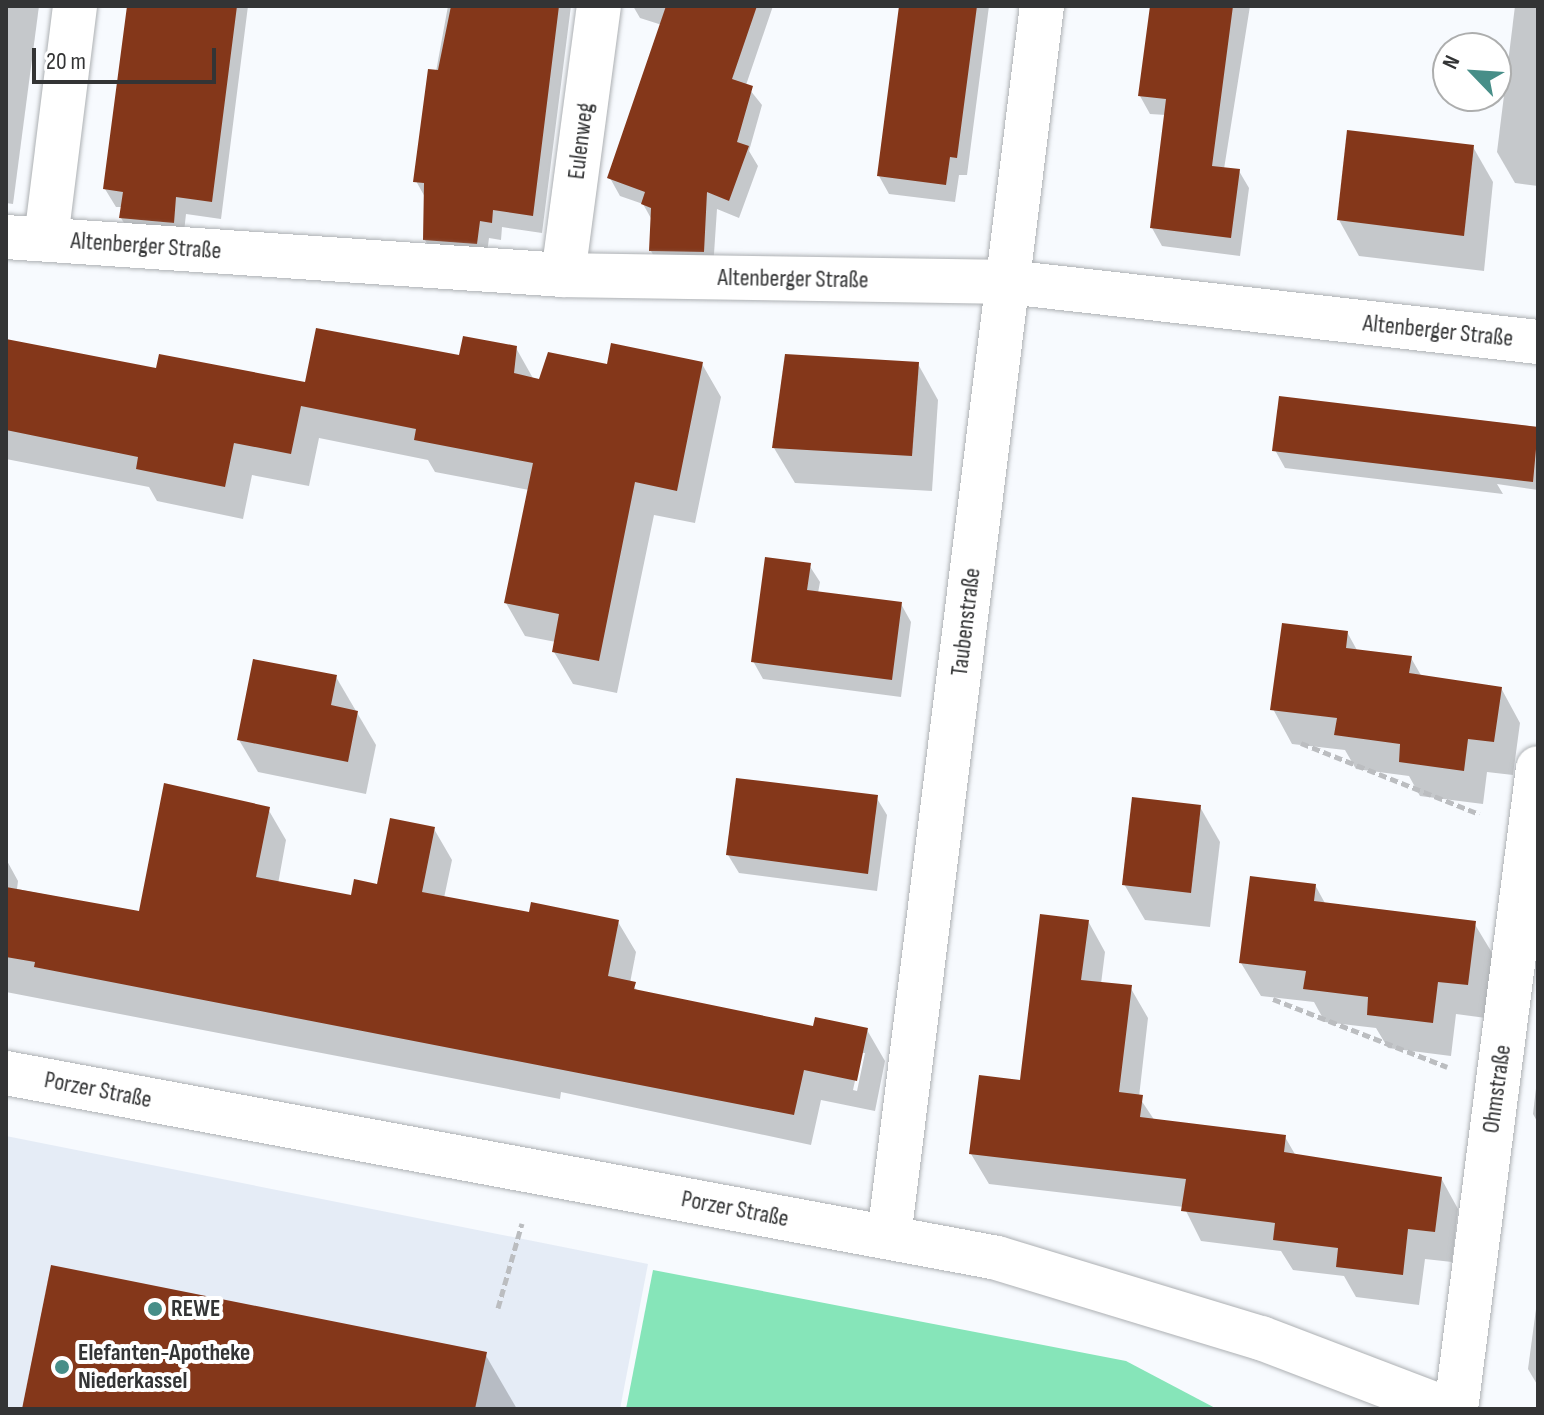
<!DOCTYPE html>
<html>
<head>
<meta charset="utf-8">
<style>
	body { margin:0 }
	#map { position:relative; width:1544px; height:1415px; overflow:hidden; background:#f7fafe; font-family:"Sofia Sans Condensed",sans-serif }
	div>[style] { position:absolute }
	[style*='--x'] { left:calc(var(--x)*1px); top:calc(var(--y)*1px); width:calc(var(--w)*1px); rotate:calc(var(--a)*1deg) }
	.built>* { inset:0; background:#e5ecf6 }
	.green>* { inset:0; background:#86e5b9 }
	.shadow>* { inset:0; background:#0003 }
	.building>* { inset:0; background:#84371a }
	.path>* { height:5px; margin-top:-2.5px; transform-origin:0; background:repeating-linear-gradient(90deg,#bbbdc0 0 8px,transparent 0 12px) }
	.roads { filter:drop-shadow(0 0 2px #adb0b3) drop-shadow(0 0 2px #adb0b3) }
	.minor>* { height:44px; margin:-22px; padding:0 22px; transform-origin:22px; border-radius:22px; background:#fff }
	.secondary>* { height:44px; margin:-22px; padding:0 22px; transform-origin:22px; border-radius:22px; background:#fff }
	.dots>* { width:22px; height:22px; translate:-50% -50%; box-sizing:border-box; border:4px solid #fff; border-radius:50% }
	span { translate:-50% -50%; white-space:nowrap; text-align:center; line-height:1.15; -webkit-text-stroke:8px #fff; paint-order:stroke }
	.street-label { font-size:24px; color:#333435 }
	.poi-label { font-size:24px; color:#333435; font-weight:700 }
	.left { translate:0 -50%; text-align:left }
	.frame { position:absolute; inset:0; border:8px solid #333435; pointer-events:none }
	.north { position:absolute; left:1432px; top:32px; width:80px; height:80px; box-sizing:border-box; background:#fff; border:2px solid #adaeae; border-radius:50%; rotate:295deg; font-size:22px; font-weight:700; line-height:32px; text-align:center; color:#333435 }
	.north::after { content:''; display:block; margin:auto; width:28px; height:36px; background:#478e88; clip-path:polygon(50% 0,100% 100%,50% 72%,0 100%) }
	.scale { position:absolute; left:32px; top:48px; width:184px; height:36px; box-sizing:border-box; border:4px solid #333435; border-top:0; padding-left:10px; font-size:24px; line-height:28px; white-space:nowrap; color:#333435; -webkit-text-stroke:6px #fff; paint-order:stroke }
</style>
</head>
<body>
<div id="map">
	<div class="built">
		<i style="clip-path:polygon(6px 1136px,648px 1264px,620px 1409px,6px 1409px)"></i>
	</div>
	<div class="green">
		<i style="clip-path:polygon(653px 1270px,1126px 1361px,1217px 1409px,626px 1409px)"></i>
	</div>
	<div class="shadow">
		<i style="clip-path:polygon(6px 6px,39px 6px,13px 204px,6px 203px)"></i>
		<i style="clip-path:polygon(129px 6px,248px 6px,221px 219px,186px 214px,183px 241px,132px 236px,121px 218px,123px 207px,116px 207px,105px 189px)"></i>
		<i style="clip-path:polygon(448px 6px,571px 6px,542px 233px,502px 227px,501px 240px,489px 238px,486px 261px,435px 258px,425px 240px,426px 199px,416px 181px)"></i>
		<i style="clip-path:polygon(633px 6px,773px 6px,746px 85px,762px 105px,749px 151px,758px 166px,739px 218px,717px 209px,713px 269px,661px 269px,651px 251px,652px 220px,643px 204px,620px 196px,610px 178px,662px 25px,640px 18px)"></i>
		<i style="clip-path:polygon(927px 6px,989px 6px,967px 175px,959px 175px,955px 202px,889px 194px,879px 176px)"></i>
		<i style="clip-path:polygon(1151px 6px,1250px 6px,1224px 169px,1239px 171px,1249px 188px,1240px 256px,1162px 246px,1152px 228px,1166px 115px,1150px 114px,1140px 96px)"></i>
		<i style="clip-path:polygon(1515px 6px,1538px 6px,1538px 186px,1515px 183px,1497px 152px)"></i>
		<i style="clip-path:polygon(1473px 147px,1493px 182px,1484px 271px,1359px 256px,1339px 220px)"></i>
		<i style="clip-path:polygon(6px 341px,158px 370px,307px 385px,516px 348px,534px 380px,540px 381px,608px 366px,702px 364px,721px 397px,695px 523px,654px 515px,617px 693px,573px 684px,554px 652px,556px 642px,525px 636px,506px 603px,529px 490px,435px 472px,428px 460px,319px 438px,309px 486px,252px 475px,243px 519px,157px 501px,149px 487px,6px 459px)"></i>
		<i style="clip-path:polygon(918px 364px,938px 400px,932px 491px,795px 483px,774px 448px)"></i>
		<i style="clip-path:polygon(1280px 398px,1538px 427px,1538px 490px,1497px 484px,1503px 494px,1285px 468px,1275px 450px)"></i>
		<i style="clip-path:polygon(809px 565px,820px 582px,818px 593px,901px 604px,911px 622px,901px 697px,763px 679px,753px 661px)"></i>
		<i style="clip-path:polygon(1347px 632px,1358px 652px,1411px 658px,1422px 677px,1501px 688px,1520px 723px,1513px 775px,1487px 772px,1483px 804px,1420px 796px,1409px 776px,1356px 769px,1345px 750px,1292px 744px,1273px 709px)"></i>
		<i style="clip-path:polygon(336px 677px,376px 745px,366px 794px,258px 772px,239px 740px)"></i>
		<i style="clip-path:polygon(876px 797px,887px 815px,877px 891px,739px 873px,728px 855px)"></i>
		<i style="clip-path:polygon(1200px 807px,1220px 842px,1210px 927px,1145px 920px,1124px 884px)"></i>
		<i style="clip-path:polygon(evenodd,268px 809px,286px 840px,278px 884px,353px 898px,379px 886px,434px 829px,452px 860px,444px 898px,531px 914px,618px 922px,636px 952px,630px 983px,639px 992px,815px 1028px,867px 1030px,885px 1061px,875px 1111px,821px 1100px,811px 1145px,561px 1092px,560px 1099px,6px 992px,6px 859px,18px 881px,17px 889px,140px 913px,268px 809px,861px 1053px,865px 1053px,857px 1091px,853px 1090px,861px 1053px)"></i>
		<i style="clip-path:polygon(1315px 885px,1326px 905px,1474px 923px,1494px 956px,1486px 1018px,1456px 1014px,1451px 1056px,1388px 1048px,1376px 1028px,1325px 1022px,1314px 1002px,1261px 996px,1241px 963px)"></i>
		<i style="clip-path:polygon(1088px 921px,1105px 952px,1101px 984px,1130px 987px,1148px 1018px,1139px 1097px,1155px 1121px,1285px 1137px,1296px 1156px,1441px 1178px,1458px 1209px,1452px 1262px,1425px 1259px,1419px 1305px,1356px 1297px,1344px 1276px,1293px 1270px,1281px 1251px,1201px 1241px,1184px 1207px,989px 1184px,971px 1154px,1022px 1083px)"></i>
		<i style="clip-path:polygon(1538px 1071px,1538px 1123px,1533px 1114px)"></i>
		<i style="clip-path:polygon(1538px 1294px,1538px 1386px,1528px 1369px)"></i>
		<i style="clip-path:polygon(485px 1354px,517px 1409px,24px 1409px)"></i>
	</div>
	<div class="building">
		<i style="clip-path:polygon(127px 6px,237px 6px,212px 202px,176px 197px,174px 223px,119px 218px,123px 192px,103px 189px)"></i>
		<i style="clip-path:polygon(451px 6px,559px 6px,533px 216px,493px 210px,492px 223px,480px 221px,477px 244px,423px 240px,424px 183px,413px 182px,428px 69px,438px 70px)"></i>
		<i style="clip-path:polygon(666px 6px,757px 6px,732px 79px,753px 86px,737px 142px,749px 146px,729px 201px,707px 192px,704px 252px,649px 251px,651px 208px,641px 204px,645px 192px,607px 178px)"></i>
		<i style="clip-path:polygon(899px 6px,977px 6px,957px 158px,950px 157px,946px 185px,877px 176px)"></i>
		<i style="clip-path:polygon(1150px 6px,1233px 6px,1212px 166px,1240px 169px,1231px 238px,1150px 228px,1166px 99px,1138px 96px)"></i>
		<i style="clip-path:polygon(1347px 130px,1474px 145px,1464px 236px,1337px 220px)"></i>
		<i style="clip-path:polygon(316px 328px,459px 355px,463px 336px,517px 346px,514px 373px,539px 379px,548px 352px,607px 364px,611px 343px,703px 362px,677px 491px,635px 482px,599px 661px,552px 652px,559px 614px,504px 603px,533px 463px,414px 440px,416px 429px,301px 406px,291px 454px,234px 443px,225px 487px,136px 469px,138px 457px,6px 430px,6px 339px,156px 368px,159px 354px,305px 382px)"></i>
		<i style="clip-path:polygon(785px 354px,919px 362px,912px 456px,772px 448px)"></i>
		<i style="clip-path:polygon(1279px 396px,1538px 427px,1533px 482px,1272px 451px)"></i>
		<i style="clip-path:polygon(765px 557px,811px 563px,807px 590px,902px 602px,892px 680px,751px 662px)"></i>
		<i style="clip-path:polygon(1282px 623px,1348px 631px,1346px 648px,1412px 656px,1409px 673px,1502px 687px,1494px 742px,1468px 739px,1464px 771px,1399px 762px,1400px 744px,1334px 735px,1337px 718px,1270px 710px)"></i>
		<i style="clip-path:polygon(253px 659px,337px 675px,331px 705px,358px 711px,348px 762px,237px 740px)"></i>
		<i style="clip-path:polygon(736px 778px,878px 795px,868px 874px,726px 855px)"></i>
		<i style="clip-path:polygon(164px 783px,270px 807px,256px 877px,351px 895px,354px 879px,377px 884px,390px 818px,435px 827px,422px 892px,529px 912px,531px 902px,619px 920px,608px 976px,636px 982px,634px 989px,813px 1026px,815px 1017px,868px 1028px,857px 1081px,804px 1070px,794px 1115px,34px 967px,35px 962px,6px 957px,6px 887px,139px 911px)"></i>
		<i style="clip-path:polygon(1132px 797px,1201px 805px,1191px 893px,1122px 885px)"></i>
		<i style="clip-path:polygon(1250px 876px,1316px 884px,1314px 901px,1476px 921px,1468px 985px,1438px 982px,1433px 1023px,1367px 1015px,1368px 997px,1303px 989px,1306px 971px,1239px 963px)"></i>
		<i style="clip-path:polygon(1040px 914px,1089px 920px,1081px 980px,1132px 985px,1119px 1092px,1143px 1095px,1140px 1117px,1286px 1135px,1284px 1152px,1442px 1177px,1435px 1232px,1408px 1229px,1403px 1275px,1336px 1267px,1338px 1248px,1273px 1240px,1275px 1223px,1181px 1211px,1186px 1179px,969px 1154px,979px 1075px,1020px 1080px)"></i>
		<i style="clip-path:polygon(51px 1265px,487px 1352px,475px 1409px,22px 1409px)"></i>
	</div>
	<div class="path">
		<i style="--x:1301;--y:743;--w:192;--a:21.7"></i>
		<i style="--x:1273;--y:999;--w:187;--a:21.3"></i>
		<i style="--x:498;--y:1308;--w:88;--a:-74.2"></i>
	</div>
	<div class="roads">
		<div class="minor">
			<i style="--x:6;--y:237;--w:558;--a:3.9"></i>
			<i style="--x:563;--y:275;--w:445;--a:0.9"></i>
			<i style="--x:1008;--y:282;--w:533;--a:6.46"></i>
			<i style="--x:46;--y:239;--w:235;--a:-82.9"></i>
			<i style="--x:563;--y:275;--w:271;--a:-82.4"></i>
			<i style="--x:889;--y:1237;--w:1240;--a:-82.92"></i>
			<i style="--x:1456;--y:1409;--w:646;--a:-82.71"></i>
		</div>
		<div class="secondary">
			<i style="--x:6;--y:1073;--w:1008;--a:10.57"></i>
			<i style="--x:997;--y:1258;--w:276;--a:16.9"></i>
			<i style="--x:1261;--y:1338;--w:199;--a:20.9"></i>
		</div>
	</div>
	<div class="dots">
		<i style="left:155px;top:1309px;background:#478e88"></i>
		<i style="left:62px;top:1367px;background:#478e88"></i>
	</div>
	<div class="street-label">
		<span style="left:581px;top:141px;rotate:-83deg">Eulenweg</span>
		<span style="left:146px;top:246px;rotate:4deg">Altenberger Straße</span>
		<span style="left:793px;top:279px;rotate:1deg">Altenberger Straße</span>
		<span style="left:1438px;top:331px;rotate:6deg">Altenberger Straße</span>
		<span style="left:966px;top:622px;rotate:-83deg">Taubenstraße</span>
		<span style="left:1497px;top:1089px;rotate:-82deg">Ohmstraße</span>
		<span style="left:98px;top:1090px;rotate:11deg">Porzer Straße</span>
		<span style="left:735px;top:1209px;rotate:11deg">Porzer Straße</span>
	</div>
	<div class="poi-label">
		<span class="left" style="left:171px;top:1309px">REWE</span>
		<span class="left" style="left:78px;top:1367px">Elefanten-Apotheke<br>Niederkassel</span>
	</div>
	<div class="frame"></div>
	<div class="north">N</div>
	<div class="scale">20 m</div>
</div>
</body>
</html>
